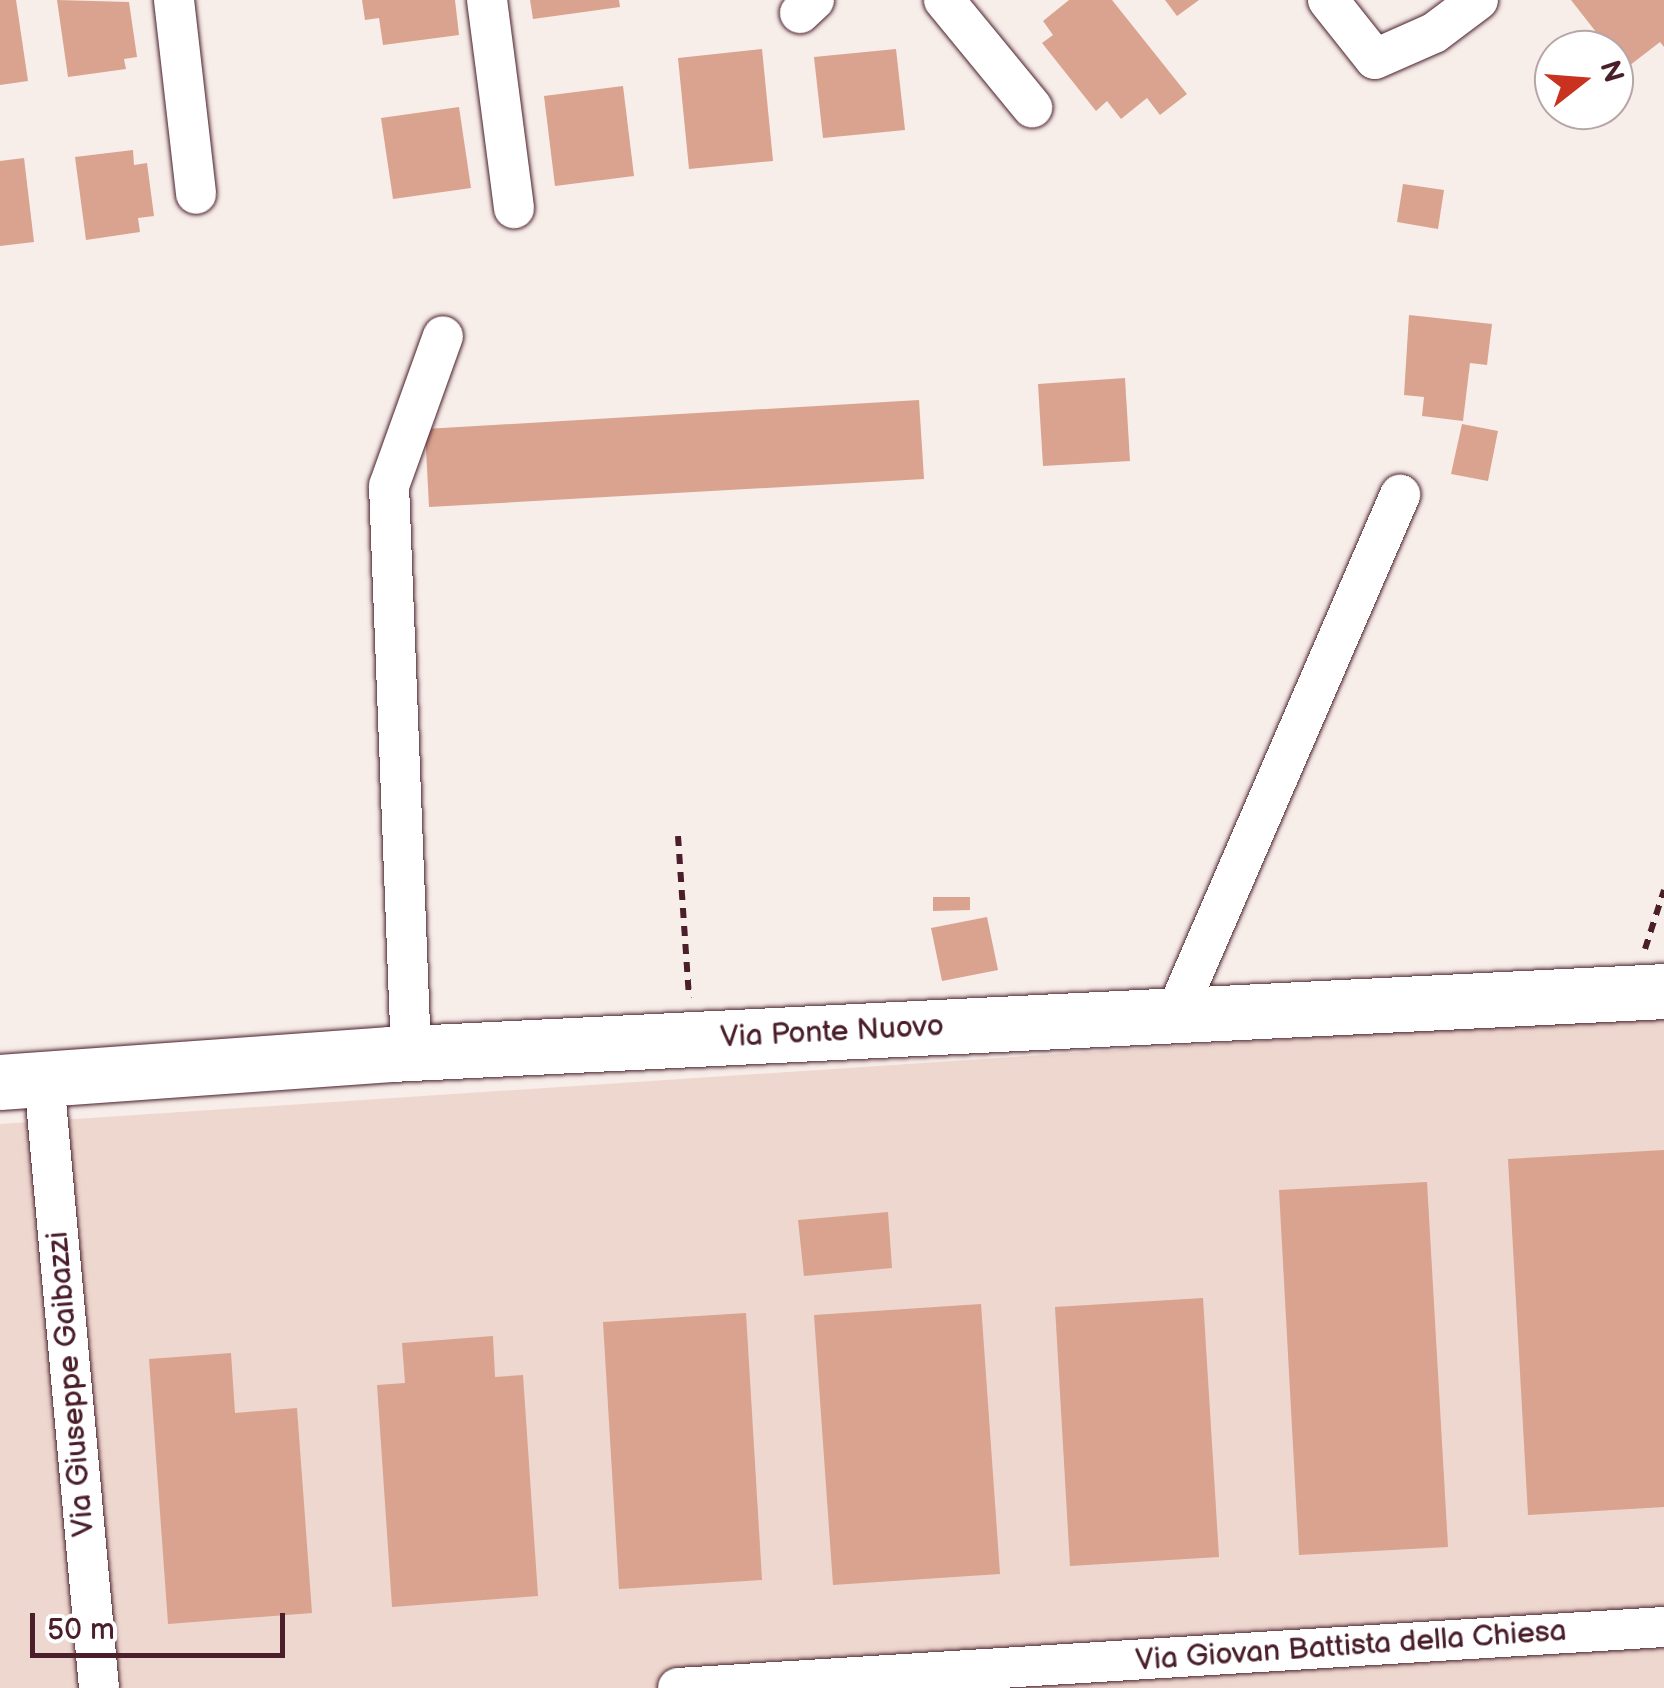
<!DOCTYPE html>
<html>
<head>
<meta charset="utf-8">
<style>
	body { margin:0 }
	#map { position:relative; width:1664px; height:1688px; overflow:hidden; background:#f7ede9; font-family:"Balsamiq Sans",sans-serif }
	div>[style] { position:absolute }
	[style*='--x'] { left:calc(var(--x)*1px); top:calc(var(--y)*1px); width:calc(var(--w)*1px); rotate:calc(var(--a)*1deg) }
	.built>* { inset:0; background:#eed7ce }
	.building>* { inset:0; background:#d9a38f }
	.path>* { height:6px; margin-top:-3px; transform-origin:0; background:repeating-linear-gradient(90deg,#4a1f2b 0 10px,transparent 0 18px) }
	.roads { filter:drop-shadow(0 0 2px #4a1f2b) drop-shadow(0 0 2px #4a1f2b) }
	.street>* { height:40px; margin:-20px; padding:0 20px; transform-origin:20px; border-radius:20px; background:#fff }
	.secondary>* { height:55px; margin:-27.5px; padding:0 27.5px; transform-origin:27.5px; border-radius:27.5px; background:#fff }
	span { translate:-50% -50%; white-space:nowrap; text-align:center; line-height:1.15; -webkit-text-stroke:8px #fff; paint-order:stroke }
	.street-label { font-size:30px; color:#4a1f2b }
	.north { position:absolute; left:1534px; top:30px; width:100px; height:100px; box-sizing:border-box; background:#fff; border:2px solid #b7a5aa; border-radius:50%; rotate:73deg; font-size:28px; font-weight:700; line-height:40px; text-align:center; color:#4a1f2b }
	.north::after { content:''; display:block; margin:auto; width:35px; height:45px; background:#c8321e; clip-path:polygon(50% 0,100% 100%,50% 72%,0 100%) }
	.scale { position:absolute; left:30px; top:1613px; width:255px; height:45px; box-sizing:border-box; border:5px solid #4a1f2b; border-top:0; padding-left:12px; font-size:30px; line-height:35px; white-space:nowrap; color:#4a1f2b; -webkit-text-stroke:8px #fff; paint-order:stroke }
</style>
</head>
<body>
<div id="map">
	<div class="built">
		<i style="clip-path:polygon(1664px 1014px,1664px 1688px,0 1688px,0 1124px)"></i>
	</div>
	<div class="building">
		<i style="clip-path:polygon(0 0,16px 0,28px 81px,0 85px)"></i>
		<i style="clip-path:polygon(57px 0,129px 2px,137px 57px,124px 59px,126px 69px,68px 77px)"></i>
		<i style="clip-path:polygon(362px 0,455px 0,459px 35px,383px 45px,379px 18px,365px 20px)"></i>
		<i style="clip-path:polygon(530px 0,619px 0,620px 7px,533px 19px)"></i>
		<i style="clip-path:polygon(1069px 0,1112px 0,1187px 94px,1160px 115px,1147px 98px,1121px 119px,1107px 101px,1096px 111px,1042px 43px,1053px 35px,1043px 21px)"></i>
		<i style="clip-path:polygon(1165px 0,1199px 0,1177px 16px)"></i>
		<i style="clip-path:polygon(1571px 0,1664px 0,1664px 47px,1660px 42px,1625px 69px)"></i>
		<i style="clip-path:polygon(762px 49px,773px 161px,689px 169px,678px 58px)"></i>
		<i style="clip-path:polygon(896px 49px,905px 130px,823px 138px,814px 57px)"></i>
		<i style="clip-path:polygon(623px 86px,634px 176px,555px 186px,544px 96px)"></i>
		<i style="clip-path:polygon(459px 107px,471px 188px,393px 199px,381px 118px)"></i>
		<i style="clip-path:polygon(133px 150px,134px 165px,147px 163px,154px 216px,138px 218px,140px 232px,86px 240px,75px 157px)"></i>
		<i style="clip-path:polygon(24px 158px,34px 242px,0 246px,0 161px)"></i>
		<i style="clip-path:polygon(1403px 184px,1444px 190px,1438px 229px,1397px 222px)"></i>
		<i style="clip-path:polygon(1409px 315px,1492px 324px,1487px 365px,1470px 363px,1463px 421px,1422px 416px,1424px 397px,1404px 395px)"></i>
		<i style="clip-path:polygon(1125px 378px,1130px 461px,1043px 466px,1038px 384px)"></i>
		<i style="clip-path:polygon(919px 400px,924px 479px,429px 507px,425px 429px)"></i>
		<i style="clip-path:polygon(1462px 424px,1498px 431px,1488px 481px,1451px 474px)"></i>
		<i style="clip-path:polygon(933px 897px,970px 897px,970px 910px,933px 911px)"></i>
		<i style="clip-path:polygon(987px 917px,998px 970px,942px 981px,931px 928px)"></i>
		<i style="clip-path:polygon(1664px 1150px,1664px 1507px,1528px 1515px,1508px 1159px)"></i>
		<i style="clip-path:polygon(1427px 1182px,1448px 1547px,1299px 1555px,1279px 1190px)"></i>
		<i style="clip-path:polygon(888px 1212px,892px 1268px,804px 1276px,798px 1220px)"></i>
		<i style="clip-path:polygon(1203px 1298px,1219px 1557px,1070px 1566px,1055px 1307px)"></i>
		<i style="clip-path:polygon(981px 1304px,1000px 1574px,833px 1585px,814px 1315px)"></i>
		<i style="clip-path:polygon(746px 1313px,762px 1580px,619px 1589px,603px 1322px)"></i>
		<i style="clip-path:polygon(493px 1336px,495px 1377px,523px 1375px,538px 1596px,392px 1607px,377px 1385px,405px 1383px,402px 1343px)"></i>
		<i style="clip-path:polygon(231px 1353px,235px 1413px,297px 1408px,312px 1613px,168px 1624px,149px 1359px)"></i>
	</div>
	<div class="path">
		<i style="--x:678;--y:836;--w:162;--a:86.1"></i>
		<i style="--x:1645;--y:949;--w:62;--a:-72.1"></i>
	</div>
	<div class="roads">
		<div class="street">
			<i style="--x:174;--y:0;--w:195;--a:83.5"></i>
			<i style="--x:487;--y:0;--w:210;--a:82.6"></i>
			<i style="--x:944;--y:0;--w:139;--a:50.6"></i>
			<i style="--x:1328;--y:0;--w:75;--a:51.5"></i>
			<i style="--x:1375;--y:59;--w:64;--a:-23.8"></i>
			<i style="--x:1434;--y:33;--w:55;--a:-36.9"></i>
			<i style="--x:800;--y:13;--w:19;--a:-43"></i>
			<i style="--x:1175;--y:1015;--w:567;--a:-66.6"></i>
			<i style="--x:411;--y:1053;--w:567;--a:-92.22"></i>
			<i style="--x:389;--y:486;--w:159;--a:-70.2"></i>
			<i style="--x:44;--y:1079;--w:611;--a:84.84"></i>
			<i style="--x:678;--y:1688;--w:988;--a:-3.54"></i>
		</div>
		<div class="secondary">
			<i style="--x:0;--y:1082;--w:392;--a:-4.1"></i>
			<i style="--x:391;--y:1054;--w:1275;--a:-2.83"></i>
		</div>
	</div>
	<div class="street-label">
		<span style="left:832px;top:1032px;rotate:-3deg">Via Ponte Nuovo</span>
		<span style="left:71px;top:1384px;rotate:-95deg">Via Giuseppe Gaibazzi</span>
		<span style="left:1351px;top:1646px;rotate:-4deg">Via Giovan Battista della Chiesa</span>
	</div>
	<div class="north">N</div>
	<div class="scale">50 m</div>
</div>
</body>
</html>
